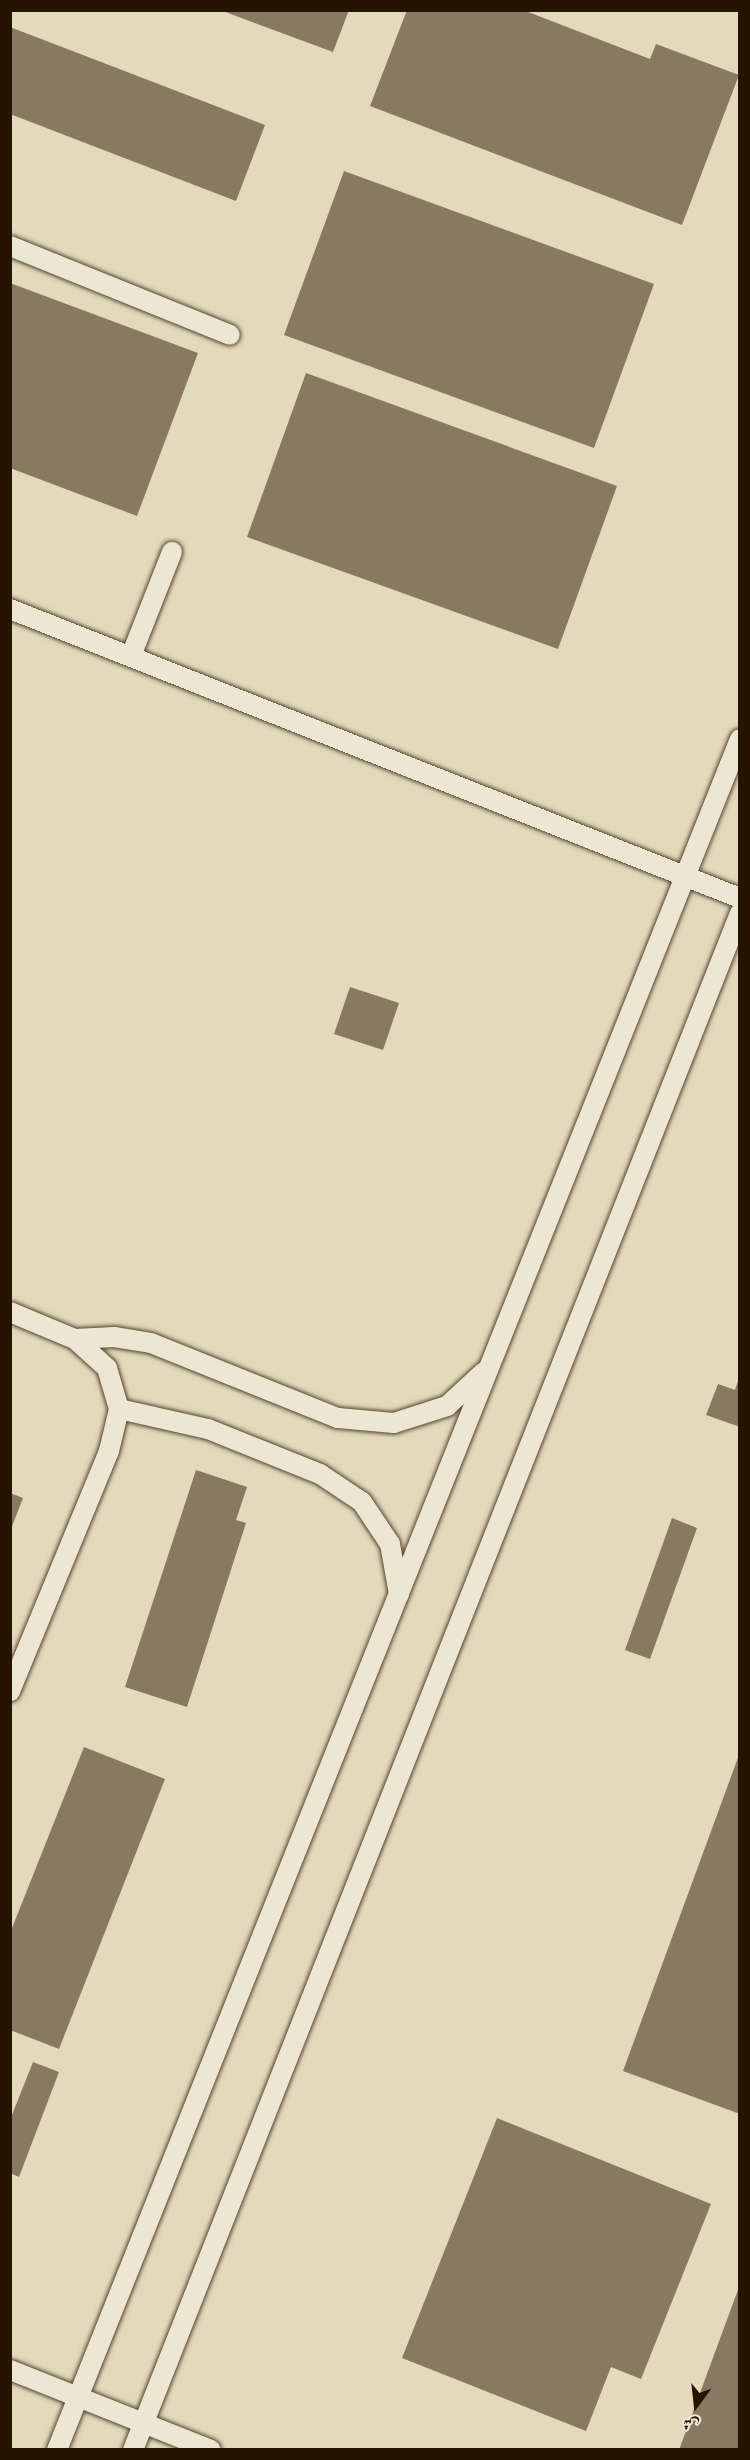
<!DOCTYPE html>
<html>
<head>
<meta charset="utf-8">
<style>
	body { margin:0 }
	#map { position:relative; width:750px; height:2460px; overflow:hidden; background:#e3d9bb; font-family:"IM FELL English",Amiri,serif }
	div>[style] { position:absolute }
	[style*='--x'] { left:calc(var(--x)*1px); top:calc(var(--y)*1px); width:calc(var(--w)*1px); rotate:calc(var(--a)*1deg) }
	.building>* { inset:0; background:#887a61 }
	.roads { filter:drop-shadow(0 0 2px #55442f) drop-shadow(0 0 2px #55442f) }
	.service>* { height:20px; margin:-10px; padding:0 10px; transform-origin:10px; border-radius:10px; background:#ede6d3 }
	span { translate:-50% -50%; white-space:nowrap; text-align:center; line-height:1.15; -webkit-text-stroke:4.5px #ede6d3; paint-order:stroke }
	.frame { position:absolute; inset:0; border:12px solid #261300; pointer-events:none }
	.north { position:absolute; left:666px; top:2376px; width:60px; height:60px; -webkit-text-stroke:4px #ede6d3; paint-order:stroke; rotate:195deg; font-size:16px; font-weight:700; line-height:24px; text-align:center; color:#261300 }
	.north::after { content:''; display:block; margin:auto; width:21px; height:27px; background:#261300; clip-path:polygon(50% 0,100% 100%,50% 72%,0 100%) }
</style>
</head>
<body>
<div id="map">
	<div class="building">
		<i style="clip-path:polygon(220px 10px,349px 10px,333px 52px)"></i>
		<i style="clip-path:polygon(407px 10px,523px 10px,650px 59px,656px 44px,739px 75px,682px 225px,370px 106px)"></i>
		<i style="clip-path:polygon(10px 27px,265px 125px,236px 201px,10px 114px)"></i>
		<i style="clip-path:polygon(344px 171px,654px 284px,594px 448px,284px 335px)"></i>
		<i style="clip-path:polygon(10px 283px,198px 353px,137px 516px,10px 468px)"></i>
		<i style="clip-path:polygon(306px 373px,617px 486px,558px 649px,247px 537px)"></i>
		<i style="clip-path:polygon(350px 987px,399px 1003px,383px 1050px,334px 1034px)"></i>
		<i style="clip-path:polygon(739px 1378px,740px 1427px,706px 1415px,718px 1384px,735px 1390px)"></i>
		<i style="clip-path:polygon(196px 1470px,247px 1487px,236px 1520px,246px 1523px,187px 1707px,125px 1687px)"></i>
		<i style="clip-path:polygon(10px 1493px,23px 1498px,11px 1529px,10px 1529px)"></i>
		<i style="clip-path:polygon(672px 1518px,697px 1528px,650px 1659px,625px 1650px)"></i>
		<i style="clip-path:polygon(84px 1747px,165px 1779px,59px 2049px,10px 2030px,10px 1933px)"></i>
		<i style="clip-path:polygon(739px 1755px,740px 1755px,740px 2114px,623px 2071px)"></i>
		<i style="clip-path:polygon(33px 2062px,59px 2072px,19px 2177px,10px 2173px,10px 2120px)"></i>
		<i style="clip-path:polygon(497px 2118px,711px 2204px,641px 2379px,611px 2367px,586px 2431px,402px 2358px)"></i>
		<i style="clip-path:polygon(739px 2287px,740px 2450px,679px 2450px)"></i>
	</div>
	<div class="roads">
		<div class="service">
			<i style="--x:10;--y:246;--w:237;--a:22"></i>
			<i style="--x:10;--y:609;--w:785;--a:21.6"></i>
			<i style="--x:131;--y:656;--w:112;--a:-68.5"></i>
			<i style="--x:10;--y:1312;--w:70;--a:22.6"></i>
			<i style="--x:75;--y:1339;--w:43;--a:42.2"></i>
			<i style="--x:107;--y:1368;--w:43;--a:73.7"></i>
			<i style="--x:119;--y:1409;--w:43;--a:103.4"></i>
			<i style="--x:109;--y:1451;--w:260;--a:112.4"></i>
			<i style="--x:75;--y:1339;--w:39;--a:-3"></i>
			<i style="--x:114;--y:1337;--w:37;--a:9"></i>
			<i style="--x:151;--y:1343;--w:201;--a:21.9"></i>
			<i style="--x:338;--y:1418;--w:56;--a:5.1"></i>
			<i style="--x:394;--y:1423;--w:56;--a:-17.8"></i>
			<i style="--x:447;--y:1406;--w:50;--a:-42.6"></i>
			<i style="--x:119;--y:1409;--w:91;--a:12.7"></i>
			<i style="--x:208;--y:1429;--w:121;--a:21.9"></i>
			<i style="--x:320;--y:1474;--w:50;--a:33.7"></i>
			<i style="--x:362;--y:1502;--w:50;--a:56.3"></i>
			<i style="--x:390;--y:1544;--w:51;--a:79.8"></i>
			<i style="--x:10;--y:2370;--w:216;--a:21.7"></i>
			<i style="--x:57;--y:2450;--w:1842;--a:-68.24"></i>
			<i style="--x:133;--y:2450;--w:1653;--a:-68.45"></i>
		</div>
	</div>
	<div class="frame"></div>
	<div class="north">ش</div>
</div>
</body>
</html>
